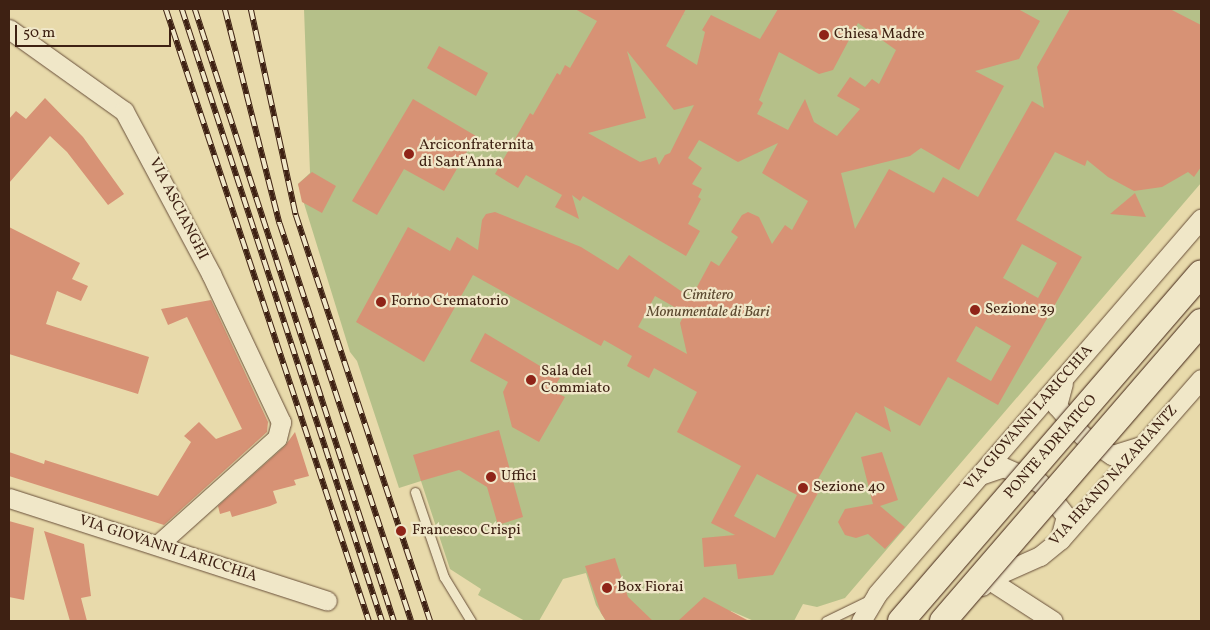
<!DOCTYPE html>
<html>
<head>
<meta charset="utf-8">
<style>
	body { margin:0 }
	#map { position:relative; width:1210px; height:630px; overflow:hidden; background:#e8daab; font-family:Vollkorn,serif }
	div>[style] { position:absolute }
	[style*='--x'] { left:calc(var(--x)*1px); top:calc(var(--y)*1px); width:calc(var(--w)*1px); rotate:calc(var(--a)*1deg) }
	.green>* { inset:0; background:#b5c089 }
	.building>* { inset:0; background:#d79275 }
	.roads { filter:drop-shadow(0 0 1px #684f39) drop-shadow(0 0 1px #684f39) }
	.lane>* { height:9px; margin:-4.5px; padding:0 4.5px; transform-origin:4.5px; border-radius:4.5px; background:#f0e7c8 }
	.street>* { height:19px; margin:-9.5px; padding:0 9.5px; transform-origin:9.5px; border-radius:9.5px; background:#f0e7c8 }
	.rail>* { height:5.5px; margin-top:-2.75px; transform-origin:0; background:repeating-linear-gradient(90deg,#f0e7c8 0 11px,#3e2113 0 22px); box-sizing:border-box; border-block:1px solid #3e2113 }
	.bridges { filter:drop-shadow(0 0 1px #3e2113) drop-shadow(0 0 1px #3e2113) }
	.secondary-bridge>* { height:26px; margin:-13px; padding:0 13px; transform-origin:13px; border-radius:13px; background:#f0e7c8 }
	.dots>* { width:14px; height:14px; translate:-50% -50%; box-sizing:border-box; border:2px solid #f0e7c8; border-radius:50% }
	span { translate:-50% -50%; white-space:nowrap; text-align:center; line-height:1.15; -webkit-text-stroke:4.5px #f0e7c8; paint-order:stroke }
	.poi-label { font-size:15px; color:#3e2113 }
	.left { translate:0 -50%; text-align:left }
	.street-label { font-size:15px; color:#3e2113 }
	.park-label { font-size:15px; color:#5c4930; font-style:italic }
	.frame { position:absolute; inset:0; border:10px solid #3e2113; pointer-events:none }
	.scale { position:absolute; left:15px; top:25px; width:156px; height:22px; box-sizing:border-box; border:2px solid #3e2113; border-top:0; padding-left:6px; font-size:15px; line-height:18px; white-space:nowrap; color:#3e2113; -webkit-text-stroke:4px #f0e7c8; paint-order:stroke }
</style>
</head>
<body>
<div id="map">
	<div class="green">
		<i style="clip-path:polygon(304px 9px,1201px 9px,1201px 183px,845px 598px,817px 607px,803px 604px,794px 621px,754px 621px,731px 611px,725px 621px,606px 621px,596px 605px,586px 573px,563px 579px,539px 621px,525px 621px,478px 595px,481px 589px,450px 569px,421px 481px,399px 488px,357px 361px,350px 352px,298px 184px,310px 173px)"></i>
	</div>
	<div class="building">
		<i style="clip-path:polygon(evenodd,575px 9px,686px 9px,666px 46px,697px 65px,705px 32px,702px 30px,711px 15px,760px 39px,778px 9px,1018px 9px,1040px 21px,1019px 59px,975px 71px,1004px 86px,959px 170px,921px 148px,910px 156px,841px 173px,855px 229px,889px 169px,934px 193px,943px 177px,978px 197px,1032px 101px,1044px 108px,1037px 67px,1070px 9px,1170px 9px,1201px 25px,1201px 167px,1194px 177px,1188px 172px,1162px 187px,1134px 191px,1108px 177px,1087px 160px,1085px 166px,1055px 152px,1016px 220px,1082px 257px,998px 405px,948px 377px,920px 426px,884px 406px,891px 432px,856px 412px,818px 479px,824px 482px,773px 575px,738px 579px,736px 564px,704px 567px,702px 538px,735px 535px,711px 523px,741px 466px,677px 432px,697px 392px,654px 368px,649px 378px,627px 366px,632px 356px,604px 340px,601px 346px,473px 275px,424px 362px,356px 322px,408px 227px,450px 251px,457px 237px,478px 250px,482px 220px,486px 214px,495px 212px,581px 247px,618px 270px,629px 255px,691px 298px,711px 261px,719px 266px,738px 237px,731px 232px,742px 215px,748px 212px,759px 217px,772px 244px,785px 225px,792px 230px,808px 201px,762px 173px,778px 143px,738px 162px,699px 140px,688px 158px,702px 168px,692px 184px,702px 189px,698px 197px,701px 199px,688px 224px,700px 231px,686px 256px,583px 196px,580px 201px,572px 195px,579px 219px,555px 207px,562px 195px,526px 175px,518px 188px,495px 174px,530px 113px,533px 115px,557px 73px,560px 75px,565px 65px,570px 68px,597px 21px,575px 9px,858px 23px,896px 50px,879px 84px,872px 79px,865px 87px,850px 77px,837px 96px,860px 109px,837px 136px,814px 122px,805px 99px,788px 130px,757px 114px,763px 103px,759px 100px,779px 52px,819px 74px,833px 70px,858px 23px,575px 9px,627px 51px,674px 110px,694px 105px,670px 153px,665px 155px,659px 165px,656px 157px,640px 162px,588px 133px,646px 118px,627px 51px,575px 9px,1022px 244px,1057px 263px,1038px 298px,1003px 278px,1022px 244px,575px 9px,655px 296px,685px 313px,680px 323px,687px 354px,638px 327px,655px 296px,575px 9px,976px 326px,1011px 346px,991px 381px,956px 361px,976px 326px,575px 9px,757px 474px,797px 495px,775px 538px,734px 516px,757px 474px)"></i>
		<i style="clip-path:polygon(439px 46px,488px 73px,476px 96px,427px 68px)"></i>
		<i style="clip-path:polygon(45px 98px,83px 137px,124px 194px,108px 205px,67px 152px,50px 136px,9px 183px,9px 119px,16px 111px,26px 119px)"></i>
		<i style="clip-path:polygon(413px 99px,476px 136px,444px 191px,404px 169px,377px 215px,352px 201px)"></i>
		<i style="clip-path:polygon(312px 172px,336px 186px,322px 213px,302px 202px,298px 184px)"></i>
		<i style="clip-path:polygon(1135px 193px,1146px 217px,1110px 214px)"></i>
		<i style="clip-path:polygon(9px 227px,80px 263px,72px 279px,88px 286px,81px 301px,57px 291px,46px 324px,149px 357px,138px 394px,9px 354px)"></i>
		<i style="clip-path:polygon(211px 300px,268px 422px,267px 432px,164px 525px,9px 476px,9px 452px,44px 464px,45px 460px,158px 496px,191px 442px,184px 436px,199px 422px,216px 439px,242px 429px,187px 317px,168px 325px,161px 309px)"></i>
		<i style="clip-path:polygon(485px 333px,560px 378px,556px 384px,563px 388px,559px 394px,565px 397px,539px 442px,512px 427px,503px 392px,508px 382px,470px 361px)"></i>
		<i style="clip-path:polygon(499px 430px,523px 517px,498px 525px,487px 487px,459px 470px,421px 481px,413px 455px)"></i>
		<i style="clip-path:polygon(295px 432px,309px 476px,294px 480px,296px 485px,273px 491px,277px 503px,270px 506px,232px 517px,230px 511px,220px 514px,218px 506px,285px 446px)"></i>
		<i style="clip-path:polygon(882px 452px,898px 500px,880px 506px,905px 527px,885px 549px,868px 534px,856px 538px,845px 535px,838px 522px,845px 509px,873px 504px,861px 457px)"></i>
		<i style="clip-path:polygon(9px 521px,34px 528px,24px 600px,9px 597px)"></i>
		<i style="clip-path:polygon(44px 531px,84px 544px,91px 596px,81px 598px,87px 621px,70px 621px)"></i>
		<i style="clip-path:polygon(615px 558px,628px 597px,653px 621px,606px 621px,601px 613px,585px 566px)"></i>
		<i style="clip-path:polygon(704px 597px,749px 621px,678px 621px)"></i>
	</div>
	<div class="roads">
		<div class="lane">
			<i style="--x:415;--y:492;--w:90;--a:71.2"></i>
			<i style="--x:444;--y:577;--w:52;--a:58.5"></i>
			<i style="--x:826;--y:621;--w:48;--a:-26"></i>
		</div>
		<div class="street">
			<i style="--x:9;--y:29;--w:141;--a:35.5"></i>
			<i style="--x:124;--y:111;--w:185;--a:61.9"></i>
			<i style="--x:211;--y:274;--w:164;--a:64.7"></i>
			<i style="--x:281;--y:422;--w:16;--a:104"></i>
			<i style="--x:277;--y:438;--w:159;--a:138.1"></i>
			<i style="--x:1063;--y:383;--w:24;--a:105"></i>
			<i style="--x:1057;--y:406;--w:38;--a:49"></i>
			<i style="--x:1082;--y:435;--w:36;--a:34"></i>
			<i style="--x:1112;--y:455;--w:31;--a:-17"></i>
			<i style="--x:980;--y:475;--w:24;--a:-19"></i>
			<i style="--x:1003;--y:467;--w:40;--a:23.4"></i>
			<i style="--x:1040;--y:483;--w:42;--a:51.8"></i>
			<i style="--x:1066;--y:516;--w:23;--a:105"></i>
			<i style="--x:9;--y:498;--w:334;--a:17.9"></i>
			<i style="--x:988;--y:579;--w:77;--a:32.9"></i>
			<i style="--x:982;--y:586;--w:9;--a:-49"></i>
			<i style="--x:988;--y:579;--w:57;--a:-23.9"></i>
			<i style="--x:1040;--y:556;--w:26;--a:-39"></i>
			<i style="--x:1060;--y:540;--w:214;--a:-48.8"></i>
			<i style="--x:861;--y:621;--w:31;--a:-59"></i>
			<i style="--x:877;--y:594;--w:496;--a:-49.2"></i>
		</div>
	</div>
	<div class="rail">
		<i style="--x:166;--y:9;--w:645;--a:71.65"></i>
		<i style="--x:182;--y:9;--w:644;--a:71.9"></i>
		<i style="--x:195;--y:9;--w:644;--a:71.99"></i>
		<i style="--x:225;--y:9;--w:222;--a:75.7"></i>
		<i style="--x:280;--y:224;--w:418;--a:71.7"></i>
		<i style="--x:251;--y:9;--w:211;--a:77.7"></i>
		<i style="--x:296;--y:215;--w:428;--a:71.7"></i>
	</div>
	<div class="bridges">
		<div class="secondary-bridge">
			<i style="--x:901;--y:621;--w:459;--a:-49.2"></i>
			<i style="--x:943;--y:621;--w:395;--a:-49.2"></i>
		</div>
	</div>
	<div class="dots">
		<i style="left:824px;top:35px;background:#8f2418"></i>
		<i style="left:409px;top:154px;background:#8f2418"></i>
		<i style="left:381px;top:302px;background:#8f2418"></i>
		<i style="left:975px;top:310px;background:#8f2418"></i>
		<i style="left:531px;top:380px;background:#8f2418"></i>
		<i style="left:491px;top:477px;background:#8f2418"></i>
		<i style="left:803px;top:488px;background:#8f2418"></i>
		<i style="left:401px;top:531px;background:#8f2418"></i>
		<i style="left:607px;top:588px;background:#8f2418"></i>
	</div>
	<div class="poi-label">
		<span class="left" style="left:834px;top:35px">Chiesa Madre</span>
		<span class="left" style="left:419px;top:154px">Arciconfraternita<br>di Sant'Anna</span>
		<span class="left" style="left:391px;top:302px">Forno Crematorio</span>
		<span class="left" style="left:985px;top:310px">Sezione 39</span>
		<span class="left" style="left:541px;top:380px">Sala del<br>Commiato</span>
		<span class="left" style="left:501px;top:477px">Uffici</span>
		<span class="left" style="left:813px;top:488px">Sezione 40</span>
		<span class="left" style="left:412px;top:531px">Francesco Crispi</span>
		<span class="left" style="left:617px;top:588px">Box Fiorai</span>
	</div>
	<div class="street-label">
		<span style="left:178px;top:209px;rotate:63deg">VIA ASCIANGHI</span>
		<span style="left:1029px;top:418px;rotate:-49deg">VIA GIOVANNI LARICCHIA</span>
		<span style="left:1051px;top:447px;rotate:-49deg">PONTE ADRIATICO</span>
		<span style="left:1114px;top:476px;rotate:-48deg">VIA HRAND NAZARIANTZ</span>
		<span style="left:168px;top:549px;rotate:18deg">VIA GIOVANNI LARICCHIA</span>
	</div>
	<div class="park-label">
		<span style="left:708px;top:304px">Cimitero<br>Monumentale di Bari</span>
	</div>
	<div class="frame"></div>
	<div class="scale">50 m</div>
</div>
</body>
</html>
